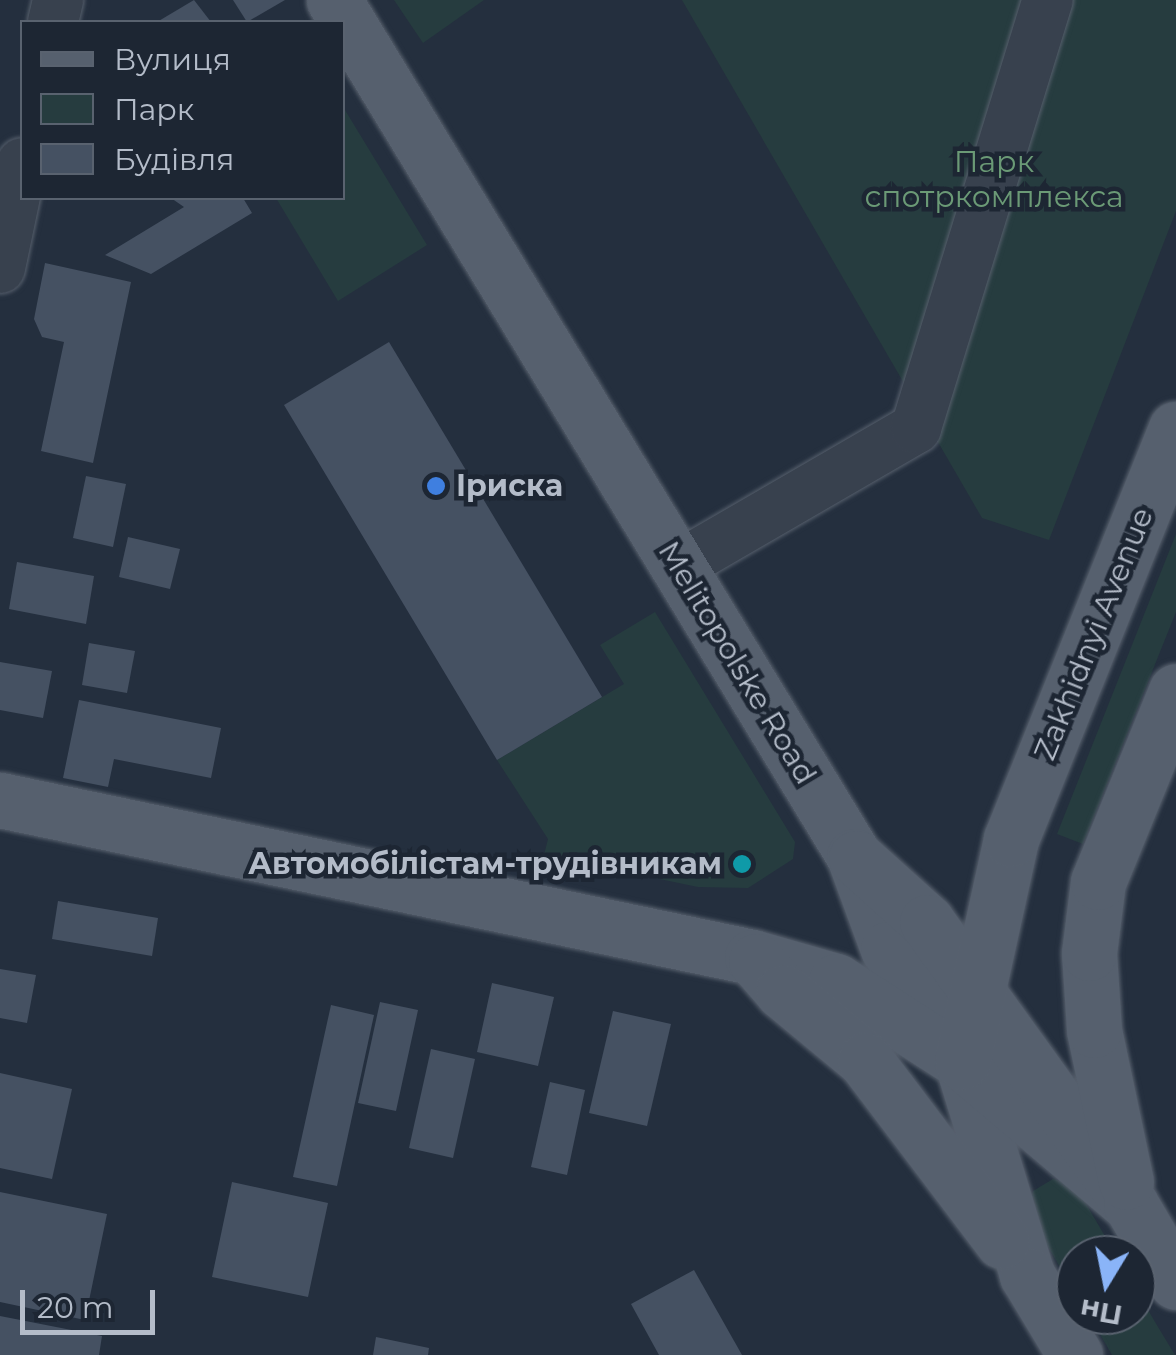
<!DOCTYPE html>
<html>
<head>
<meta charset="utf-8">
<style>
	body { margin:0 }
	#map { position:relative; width:1176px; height:1355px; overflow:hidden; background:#242f3e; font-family:Montserrat,sans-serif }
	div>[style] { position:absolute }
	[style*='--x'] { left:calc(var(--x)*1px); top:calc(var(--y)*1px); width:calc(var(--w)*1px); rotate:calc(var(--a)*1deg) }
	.green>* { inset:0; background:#263c3f }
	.building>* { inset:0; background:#455162 }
	.roads { filter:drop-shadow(0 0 2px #565f6c) drop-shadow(0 0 2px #565f6c) }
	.minor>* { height:50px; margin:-25px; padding:0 25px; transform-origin:25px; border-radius:25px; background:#38414e }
	.major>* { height:55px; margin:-27.5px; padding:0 27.5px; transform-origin:27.5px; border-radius:27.5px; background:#56606e }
	.dots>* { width:28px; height:28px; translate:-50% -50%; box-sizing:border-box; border:5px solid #1d2633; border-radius:50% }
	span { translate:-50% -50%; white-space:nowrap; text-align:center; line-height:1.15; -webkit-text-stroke:9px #1d2633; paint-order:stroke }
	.park-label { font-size:30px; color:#6b9a76 }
	.poi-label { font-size:30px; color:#b4bcc9; font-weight:700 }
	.left { translate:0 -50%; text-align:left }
	.right { translate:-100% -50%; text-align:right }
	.street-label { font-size:30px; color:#b4bcc9 }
	.legend { position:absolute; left:20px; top:20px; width:325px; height:180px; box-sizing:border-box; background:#1d2633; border:2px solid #59626f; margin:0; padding:12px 18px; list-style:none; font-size:30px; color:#b4bcc9 }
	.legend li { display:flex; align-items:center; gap:20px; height:50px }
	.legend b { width:50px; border:2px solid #59626f }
	.north { position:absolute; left:1056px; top:1235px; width:100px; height:100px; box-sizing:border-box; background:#1d2633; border:2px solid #59626f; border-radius:50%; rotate:190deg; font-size:28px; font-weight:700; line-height:40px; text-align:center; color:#b4bcc9 }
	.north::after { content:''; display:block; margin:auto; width:35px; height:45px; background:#8ab4f8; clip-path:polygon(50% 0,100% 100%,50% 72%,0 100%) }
	.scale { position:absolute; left:20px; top:1290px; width:135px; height:45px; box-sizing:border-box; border:5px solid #b4bcc9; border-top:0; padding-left:12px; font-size:30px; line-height:35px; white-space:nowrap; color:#b4bcc9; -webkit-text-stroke:8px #1d2633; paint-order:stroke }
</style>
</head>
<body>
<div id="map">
	<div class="green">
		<i style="clip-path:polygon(394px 0,484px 0,423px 43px)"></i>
		<i style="clip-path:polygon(682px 0,1176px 0,1176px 211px,1049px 540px,982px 518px)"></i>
		<i style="clip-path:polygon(345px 110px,427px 245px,338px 301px,276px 198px,342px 198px)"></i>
		<i style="clip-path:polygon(1176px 534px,1176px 612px,1083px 844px,1057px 834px)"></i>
		<i style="clip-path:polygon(655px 612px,795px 842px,793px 859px,748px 888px,698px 887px,544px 855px,548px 839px,497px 760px,624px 684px,600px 645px)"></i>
		<i style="clip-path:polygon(1053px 1179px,1075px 1185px,1116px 1255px,1076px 1255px,1076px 1294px,1028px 1213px,1033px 1191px)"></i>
		<i style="clip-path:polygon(1136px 1289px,1155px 1322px,1175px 1355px,1112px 1355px,1089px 1315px,1136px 1315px)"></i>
	</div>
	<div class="building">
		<i style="clip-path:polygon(194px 0,211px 22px,157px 22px)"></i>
		<i style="clip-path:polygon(233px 0,285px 0,247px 22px)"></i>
		<i style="clip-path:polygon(171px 198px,243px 198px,252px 213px,151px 274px,105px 255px,184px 207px)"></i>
		<i style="clip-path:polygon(45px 263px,131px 282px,93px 463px,41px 451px,64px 342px,42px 337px,34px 319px)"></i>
		<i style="clip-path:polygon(389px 342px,602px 697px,497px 760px,284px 405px)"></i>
		<i style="clip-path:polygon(86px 476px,126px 484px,113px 547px,73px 538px)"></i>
		<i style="clip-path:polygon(128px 537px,180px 549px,170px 589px,119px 577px)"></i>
		<i style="clip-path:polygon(17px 562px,94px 576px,86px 624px,9px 609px)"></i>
		<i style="clip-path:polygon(89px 643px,135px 651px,127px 693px,82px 685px)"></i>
		<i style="clip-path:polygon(0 662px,52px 671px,43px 718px,0 710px)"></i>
		<i style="clip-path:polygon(79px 700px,221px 728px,211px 778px,114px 759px,108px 787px,63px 778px)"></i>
		<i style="clip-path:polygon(58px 901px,158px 918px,152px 956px,52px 939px)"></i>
		<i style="clip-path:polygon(0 969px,36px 975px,27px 1023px,0 1018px)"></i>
		<i style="clip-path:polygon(492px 983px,554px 997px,538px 1066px,477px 1052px)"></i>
		<i style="clip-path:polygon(380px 1002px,418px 1010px,396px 1111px,358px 1103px)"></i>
		<i style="clip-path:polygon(331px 1005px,374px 1015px,337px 1186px,293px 1177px)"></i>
		<i style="clip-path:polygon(613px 1011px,671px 1024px,647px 1126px,589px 1113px)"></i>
		<i style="clip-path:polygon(431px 1049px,475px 1059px,453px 1158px,409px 1148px)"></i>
		<i style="clip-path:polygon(0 1073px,72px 1089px,52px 1179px,0 1168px)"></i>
		<i style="clip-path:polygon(550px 1082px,585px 1090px,567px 1175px,531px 1167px)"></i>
		<i style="clip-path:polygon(232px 1182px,328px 1203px,308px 1297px,212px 1277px)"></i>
		<i style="clip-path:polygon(0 1192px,107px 1214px,85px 1320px,0 1302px)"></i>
		<i style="clip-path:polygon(694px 1270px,742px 1355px,659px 1355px,631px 1304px)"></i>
		<i style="clip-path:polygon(0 1316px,102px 1336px,99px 1355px,0 1355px)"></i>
		<i style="clip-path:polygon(376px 1337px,429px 1348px,428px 1355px,373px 1355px)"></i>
	</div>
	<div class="roads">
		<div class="minor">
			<i style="--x:53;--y:22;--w:23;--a:-77"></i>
			<i style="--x:0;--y:268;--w:107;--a:-78.2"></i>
			<i style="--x:678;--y:566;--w:275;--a:-30.1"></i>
			<i style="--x:916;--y:428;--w:448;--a:-72.9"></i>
		</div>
		<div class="major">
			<i style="--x:334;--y:0;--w:1002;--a:58.72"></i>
			<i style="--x:854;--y:856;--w:99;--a:69.9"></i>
			<i style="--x:888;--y:949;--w:135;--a:56.8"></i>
			<i style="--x:962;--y:1062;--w:223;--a:73"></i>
			<i style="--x:1027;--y:1275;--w:93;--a:59"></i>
			<i style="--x:0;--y:800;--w:768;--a:11.79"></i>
			<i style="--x:752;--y:957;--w:87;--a:15.9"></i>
			<i style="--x:836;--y:981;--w:150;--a:32.7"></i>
			<i style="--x:962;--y:1062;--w:221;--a:40.2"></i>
			<i style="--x:856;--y:858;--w:96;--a:42"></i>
			<i style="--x:927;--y:922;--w:349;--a:54.2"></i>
			<i style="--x:1131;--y:1205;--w:89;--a:59.7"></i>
			<i style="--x:756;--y:961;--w:41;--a:48.9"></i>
			<i style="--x:783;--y:992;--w:107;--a:39.7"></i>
			<i style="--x:865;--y:1060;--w:227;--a:52.9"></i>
			<i style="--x:962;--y:1062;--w:228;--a:-77.6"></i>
			<i style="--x:1011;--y:839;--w:442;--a:-68.1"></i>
			<i style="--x:1126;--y:1182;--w:155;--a:-101.9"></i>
			<i style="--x:1094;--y:1030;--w:77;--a:-93.7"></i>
			<i style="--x:1089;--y:953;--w:72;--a:-82.8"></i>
			<i style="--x:1098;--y:882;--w:206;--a:-67.8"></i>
		</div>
	</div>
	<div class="dots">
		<i style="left:436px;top:486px;background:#3f7fe0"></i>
		<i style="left:742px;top:864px;background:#0f9aa8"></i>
	</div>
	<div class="park-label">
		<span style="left:994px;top:179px">Парк<br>спотркомплекса</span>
	</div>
	<div class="poi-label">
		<span class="left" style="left:456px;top:486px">Іриска</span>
		<span class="right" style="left:722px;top:864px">Автомобілістам-трудівникам</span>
	</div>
	<div class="street-label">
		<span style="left:1094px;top:634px;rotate:-68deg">Zakhidnyi Avenue</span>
		<span style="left:737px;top:663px;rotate:59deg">Melitopolske Road</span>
	</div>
	<ul class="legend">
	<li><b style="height:12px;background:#56606e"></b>Вулиця</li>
	<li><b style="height:28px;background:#263c3f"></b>Парк</li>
	<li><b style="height:28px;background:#455162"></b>Будівля</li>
	</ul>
	<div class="north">Пн</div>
	<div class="scale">20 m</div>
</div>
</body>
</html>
